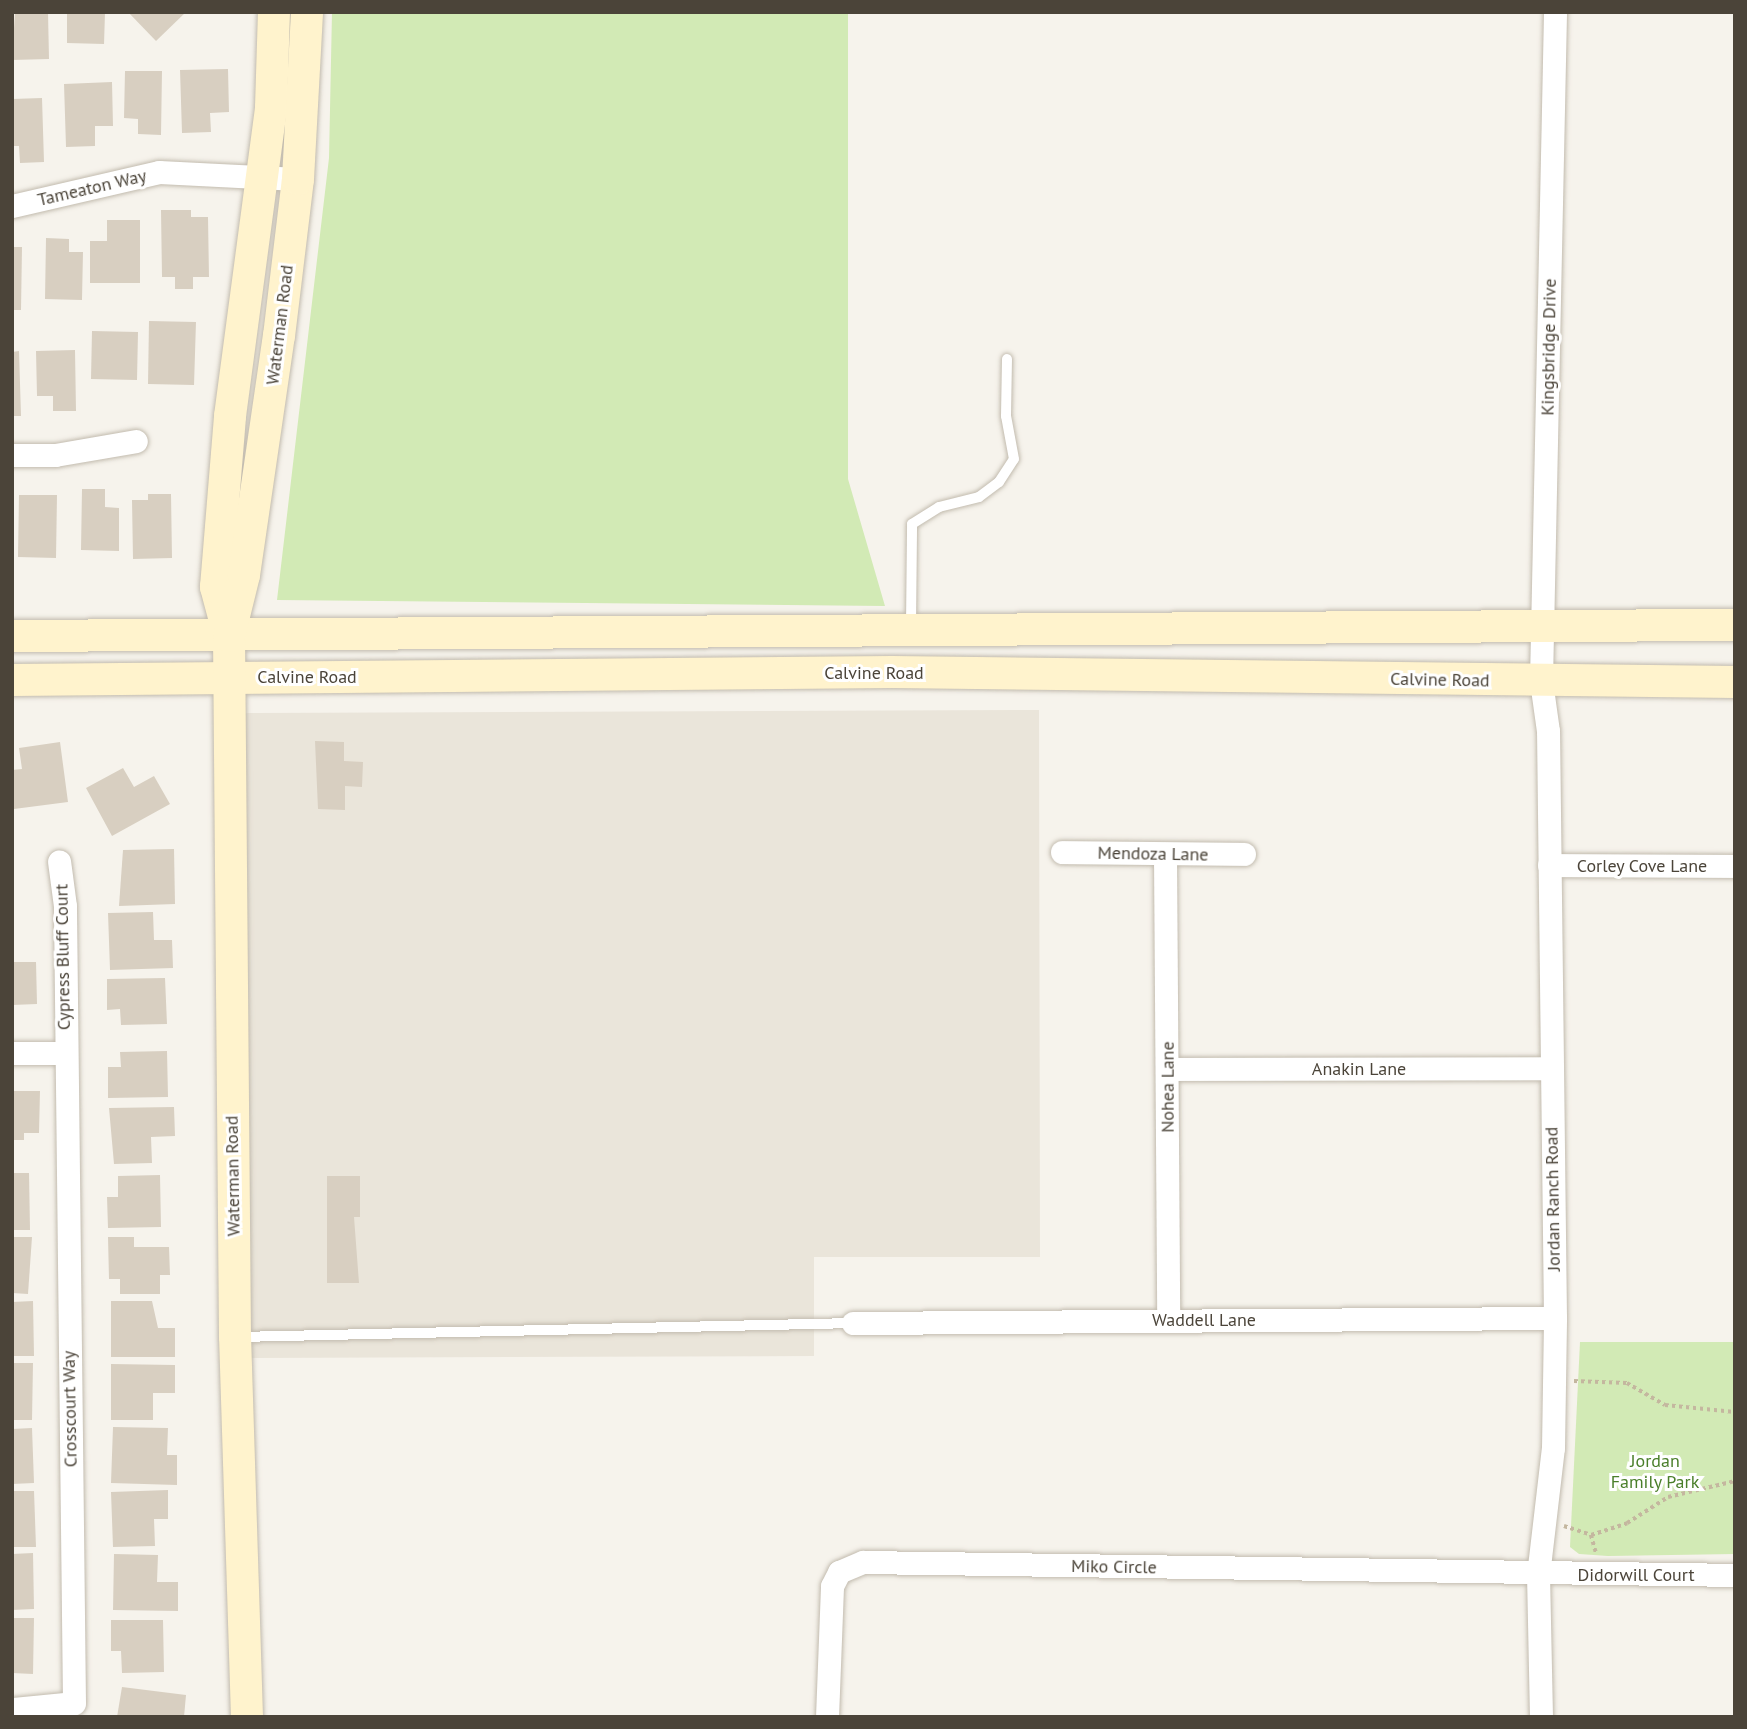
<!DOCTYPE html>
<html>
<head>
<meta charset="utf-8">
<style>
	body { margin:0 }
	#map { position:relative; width:1747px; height:1729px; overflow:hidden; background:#f6f3ec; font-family:"PT Sans",sans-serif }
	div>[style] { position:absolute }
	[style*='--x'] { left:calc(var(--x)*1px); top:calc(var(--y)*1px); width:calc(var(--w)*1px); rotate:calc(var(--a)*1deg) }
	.residential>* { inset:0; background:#eae5da }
	.green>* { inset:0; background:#d2eab5 }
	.building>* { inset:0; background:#d8cfc1 }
	.path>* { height:3.5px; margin-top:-1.75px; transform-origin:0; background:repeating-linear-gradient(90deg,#c4b79f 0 3.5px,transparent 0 7px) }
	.roads { filter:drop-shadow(0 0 2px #c2bbae) drop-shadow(0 0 2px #c2bbae) }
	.lane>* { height:10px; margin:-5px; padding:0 5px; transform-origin:5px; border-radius:5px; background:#fff }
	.street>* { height:23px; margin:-11.5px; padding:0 11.5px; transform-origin:11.5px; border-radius:11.5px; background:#fff }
	.secondary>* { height:32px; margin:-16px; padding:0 16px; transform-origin:16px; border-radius:16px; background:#fff3cd }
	span { translate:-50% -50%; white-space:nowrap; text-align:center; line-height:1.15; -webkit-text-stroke:6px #fff; paint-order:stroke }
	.street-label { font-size:18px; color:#4b4439 }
	.park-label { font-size:18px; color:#4a7f2a }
	.frame { position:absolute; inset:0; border:14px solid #4b4439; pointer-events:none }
</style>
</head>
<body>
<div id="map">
	<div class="residential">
		<i style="clip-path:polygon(1039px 710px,1040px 1257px,814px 1257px,814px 1356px,225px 1358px,224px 713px)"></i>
	</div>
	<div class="green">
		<i style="clip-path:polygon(332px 12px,848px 12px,848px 479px,885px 606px,277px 600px,329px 158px)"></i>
		<i style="clip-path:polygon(1580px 1342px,1735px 1342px,1735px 1554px,1608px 1556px,1579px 1554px,1570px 1547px)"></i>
	</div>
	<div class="building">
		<i style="clip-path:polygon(15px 12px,48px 12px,49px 59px,12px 60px)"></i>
		<i style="clip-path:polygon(67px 12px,105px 12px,104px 44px,67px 43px)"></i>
		<i style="clip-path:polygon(128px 12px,186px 12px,156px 41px)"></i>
		<i style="clip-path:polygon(228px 69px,229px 112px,210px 113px,211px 132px,182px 133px,180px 70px)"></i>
		<i style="clip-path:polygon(125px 71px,162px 71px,161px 135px,138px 134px,138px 119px,124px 118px)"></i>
		<i style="clip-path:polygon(112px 82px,113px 126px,95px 126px,95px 146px,66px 147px,64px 84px)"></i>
		<i style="clip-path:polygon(42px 98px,44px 162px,20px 163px,19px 146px,12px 146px,12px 99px)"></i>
		<i style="clip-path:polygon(161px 210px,191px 210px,191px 217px,208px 217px,209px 277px,193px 277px,193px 289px,175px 289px,175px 277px,162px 277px)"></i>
		<i style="clip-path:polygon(107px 220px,140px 220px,140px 283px,90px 283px,90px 241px,107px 241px)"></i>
		<i style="clip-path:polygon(46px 238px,69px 239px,69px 252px,83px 252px,82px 300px,45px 299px)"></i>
		<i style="clip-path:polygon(12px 247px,22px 247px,21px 310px,12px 310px)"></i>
		<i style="clip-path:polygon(149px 321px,196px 322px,194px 385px,148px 384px)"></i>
		<i style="clip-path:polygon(92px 331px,138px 332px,137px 380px,91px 379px)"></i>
		<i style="clip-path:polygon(75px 350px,76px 411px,53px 411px,53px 396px,37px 396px,36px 351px)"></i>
		<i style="clip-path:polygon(19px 351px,21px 416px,12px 416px,12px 352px)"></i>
		<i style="clip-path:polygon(82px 489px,105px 489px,105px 507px,119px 508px,119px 551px,81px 550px)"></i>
		<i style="clip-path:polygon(148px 494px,171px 494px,172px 558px,133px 559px,132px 500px,148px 500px)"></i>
		<i style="clip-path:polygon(19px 495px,57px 495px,56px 558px,18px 557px)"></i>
		<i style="clip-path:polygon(315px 741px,344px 742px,344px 761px,363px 762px,362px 787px,345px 786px,345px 810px,318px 809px)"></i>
		<i style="clip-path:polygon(60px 742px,68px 802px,14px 809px,12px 770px,22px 769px,19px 748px)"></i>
		<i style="clip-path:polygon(123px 768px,134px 787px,154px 776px,170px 804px,112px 836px,86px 788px)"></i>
		<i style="clip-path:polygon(174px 849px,175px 904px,119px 906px,123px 850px)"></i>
		<i style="clip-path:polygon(153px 912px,154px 940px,172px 940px,173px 968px,110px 970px,108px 913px)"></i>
		<i style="clip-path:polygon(12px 962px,36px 962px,37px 1004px,12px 1005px)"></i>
		<i style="clip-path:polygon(165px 978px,167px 1024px,121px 1025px,120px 1009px,107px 1010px,107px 979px)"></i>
		<i style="clip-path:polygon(167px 1051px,168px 1097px,108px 1098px,108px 1067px,121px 1067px,120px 1052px)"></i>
		<i style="clip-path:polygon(12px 1091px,40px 1091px,39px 1133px,24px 1133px,24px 1140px,12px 1140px)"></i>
		<i style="clip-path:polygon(174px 1107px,175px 1136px,151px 1137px,152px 1163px,114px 1164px,109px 1108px)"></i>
		<i style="clip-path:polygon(12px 1173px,29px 1173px,30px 1230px,12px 1230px)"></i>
		<i style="clip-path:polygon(160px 1175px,161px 1227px,108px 1228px,107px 1197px,118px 1197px,118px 1176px)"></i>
		<i style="clip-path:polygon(327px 1176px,360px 1176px,360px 1217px,354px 1217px,359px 1283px,327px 1283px)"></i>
		<i style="clip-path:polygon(12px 1237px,32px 1237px,28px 1294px,12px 1293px)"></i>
		<i style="clip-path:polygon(108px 1237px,134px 1237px,134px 1247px,169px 1247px,170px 1275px,160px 1275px,160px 1294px,120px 1294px,120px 1279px,109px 1279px)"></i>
		<i style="clip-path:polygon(33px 1301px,34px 1356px,12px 1356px,12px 1302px)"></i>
		<i style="clip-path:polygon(111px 1301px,152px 1301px,158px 1328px,175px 1328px,175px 1357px,111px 1357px)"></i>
		<i style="clip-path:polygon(12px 1363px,33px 1363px,32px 1420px,12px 1420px)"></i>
		<i style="clip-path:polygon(111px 1364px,175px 1365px,175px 1393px,153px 1393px,153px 1420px,111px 1420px)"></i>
		<i style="clip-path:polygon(113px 1427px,168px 1428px,167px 1455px,177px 1455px,177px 1485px,111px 1483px)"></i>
		<i style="clip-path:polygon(32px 1428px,34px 1483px,12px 1484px,12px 1429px)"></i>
		<i style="clip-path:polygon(168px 1490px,168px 1519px,154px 1519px,155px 1546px,113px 1547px,111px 1492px)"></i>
		<i style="clip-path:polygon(12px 1491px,34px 1491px,36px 1547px,12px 1547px)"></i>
		<i style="clip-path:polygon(33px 1553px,34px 1609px,12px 1610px,12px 1554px)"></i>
		<i style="clip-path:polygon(114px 1554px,158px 1555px,157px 1582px,178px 1582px,178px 1611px,113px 1610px)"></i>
		<i style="clip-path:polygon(12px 1618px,34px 1618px,33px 1674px,12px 1673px)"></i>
		<i style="clip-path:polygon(111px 1620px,163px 1620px,164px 1672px,122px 1673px,121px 1651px,111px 1651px)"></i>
		<i style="clip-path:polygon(122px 1687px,186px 1695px,184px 1717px,117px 1717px)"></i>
	</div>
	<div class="path">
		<i style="--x:1574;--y:1381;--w:53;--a:2.2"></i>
		<i style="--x:1627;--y:1383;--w:44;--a:30.1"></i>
		<i style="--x:1665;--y:1405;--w:70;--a:5.7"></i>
		<i style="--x:1564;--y:1526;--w:28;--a:18"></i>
		<i style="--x:1591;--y:1535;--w:19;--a:74"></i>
		<i style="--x:1591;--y:1535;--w:38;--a:-18"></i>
		<i style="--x:1627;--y:1523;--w:49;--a:-32.4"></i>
		<i style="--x:1668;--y:1497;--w:69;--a:-13.4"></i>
	</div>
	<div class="roads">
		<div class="lane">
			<i style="--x:911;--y:626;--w:102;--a:-89.4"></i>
			<i style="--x:912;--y:524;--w:32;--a:-32"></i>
			<i style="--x:939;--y:507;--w:41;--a:-14"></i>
			<i style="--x:979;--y:497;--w:25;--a:-37"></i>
			<i style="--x:999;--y:482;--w:27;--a:-57"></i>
			<i style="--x:1014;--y:459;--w:44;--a:-100.5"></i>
			<i style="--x:1006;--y:416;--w:57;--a:-89"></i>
			<i style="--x:238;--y:1337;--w:615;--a:-1.3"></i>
		</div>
		<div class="street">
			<i style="--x:12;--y:206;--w:151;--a:-13"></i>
			<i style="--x:159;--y:172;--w:139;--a:2.9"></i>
			<i style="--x:12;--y:455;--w:43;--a:0"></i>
			<i style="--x:55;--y:455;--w:82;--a:-9.8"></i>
			<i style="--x:1062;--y:852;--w:182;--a:0.6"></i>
			<i style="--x:1165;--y:854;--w:466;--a:89.6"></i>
			<i style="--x:1549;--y:865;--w:186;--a:0.3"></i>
			<i style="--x:12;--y:1053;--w:52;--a:0"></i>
			<i style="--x:1168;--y:1069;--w:382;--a:-0.1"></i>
			<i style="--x:853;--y:1323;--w:702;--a:-0.41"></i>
			<i style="--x:12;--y:1709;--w:62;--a:-5.5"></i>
			<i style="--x:74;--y:1703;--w:797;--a:-90.65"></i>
			<i style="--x:65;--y:906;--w:45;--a:-97.6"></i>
			<i style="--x:827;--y:1717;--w:131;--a:-87.8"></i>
			<i style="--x:832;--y:1586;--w:16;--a:-63"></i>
			<i style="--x:839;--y:1572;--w:26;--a:-23"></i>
			<i style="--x:863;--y:1562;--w:872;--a:0.85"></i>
			<i style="--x:1541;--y:1717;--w:142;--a:-91.2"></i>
			<i style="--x:1538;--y:1575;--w:128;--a:-83.3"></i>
			<i style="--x:1553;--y:1448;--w:130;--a:-89.1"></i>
			<i style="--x:1555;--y:1318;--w:587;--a:-90.68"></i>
			<i style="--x:1548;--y:731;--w:50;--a:-98"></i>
			<i style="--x:1541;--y:681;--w:669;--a:-88.8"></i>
		</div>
		<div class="secondary">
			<i style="--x:228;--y:632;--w:47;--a:-104.9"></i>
			<i style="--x:216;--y:587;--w:172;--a:-85.3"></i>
			<i style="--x:230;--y:416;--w:312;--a:-82.4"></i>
			<i style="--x:271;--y:107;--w:95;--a:-88.2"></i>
			<i style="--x:12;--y:636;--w:1723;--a:-0.37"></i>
			<i style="--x:12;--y:680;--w:880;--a:-0.52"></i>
			<i style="--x:892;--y:672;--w:843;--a:0.68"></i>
			<i style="--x:247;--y:1717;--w:380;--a:-91.8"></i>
			<i style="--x:235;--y:1337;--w:701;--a:-90.49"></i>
			<i style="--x:229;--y:636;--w:63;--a:-76.2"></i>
			<i style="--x:244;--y:575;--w:242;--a:-81.7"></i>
			<i style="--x:279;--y:336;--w:158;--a:-83.1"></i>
			<i style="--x:298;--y:179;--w:167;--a:-86.9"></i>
		</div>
	</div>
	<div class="street-label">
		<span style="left:92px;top:188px;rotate:-13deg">Tameaton Way</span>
		<span style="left:280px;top:325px;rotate:-83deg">Waterman Road</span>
		<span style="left:1549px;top:347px;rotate:-89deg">Kingsbridge Drive</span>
		<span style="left:874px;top:673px">Calvine Road</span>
		<span style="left:307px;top:677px">Calvine Road</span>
		<span style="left:1440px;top:680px;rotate:1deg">Calvine Road</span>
		<span style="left:1153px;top:854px;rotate:1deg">Mendoza Lane</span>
		<span style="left:1642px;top:866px">Corley Cove Lane</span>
		<span style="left:63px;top:957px;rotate:-91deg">Cypress Bluff Court</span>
		<span style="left:1359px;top:1069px">Anakin Lane</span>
		<span style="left:1168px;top:1087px;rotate:-90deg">Nohea Lane</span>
		<span style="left:233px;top:1176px;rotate:-91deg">Waterman Road</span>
		<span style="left:1553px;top:1199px;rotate:-91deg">Jordan Ranch Road</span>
		<span style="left:1204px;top:1320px">Waddell Lane</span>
		<span style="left:70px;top:1409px;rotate:-91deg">Crosscourt Way</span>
		<span style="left:1114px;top:1567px;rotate:1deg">Miko Circle</span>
		<span style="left:1636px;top:1575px">Didorwill Court</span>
	</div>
	<div class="park-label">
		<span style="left:1655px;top:1472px">Jordan<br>Family Park</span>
	</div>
	<div class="frame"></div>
</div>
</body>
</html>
